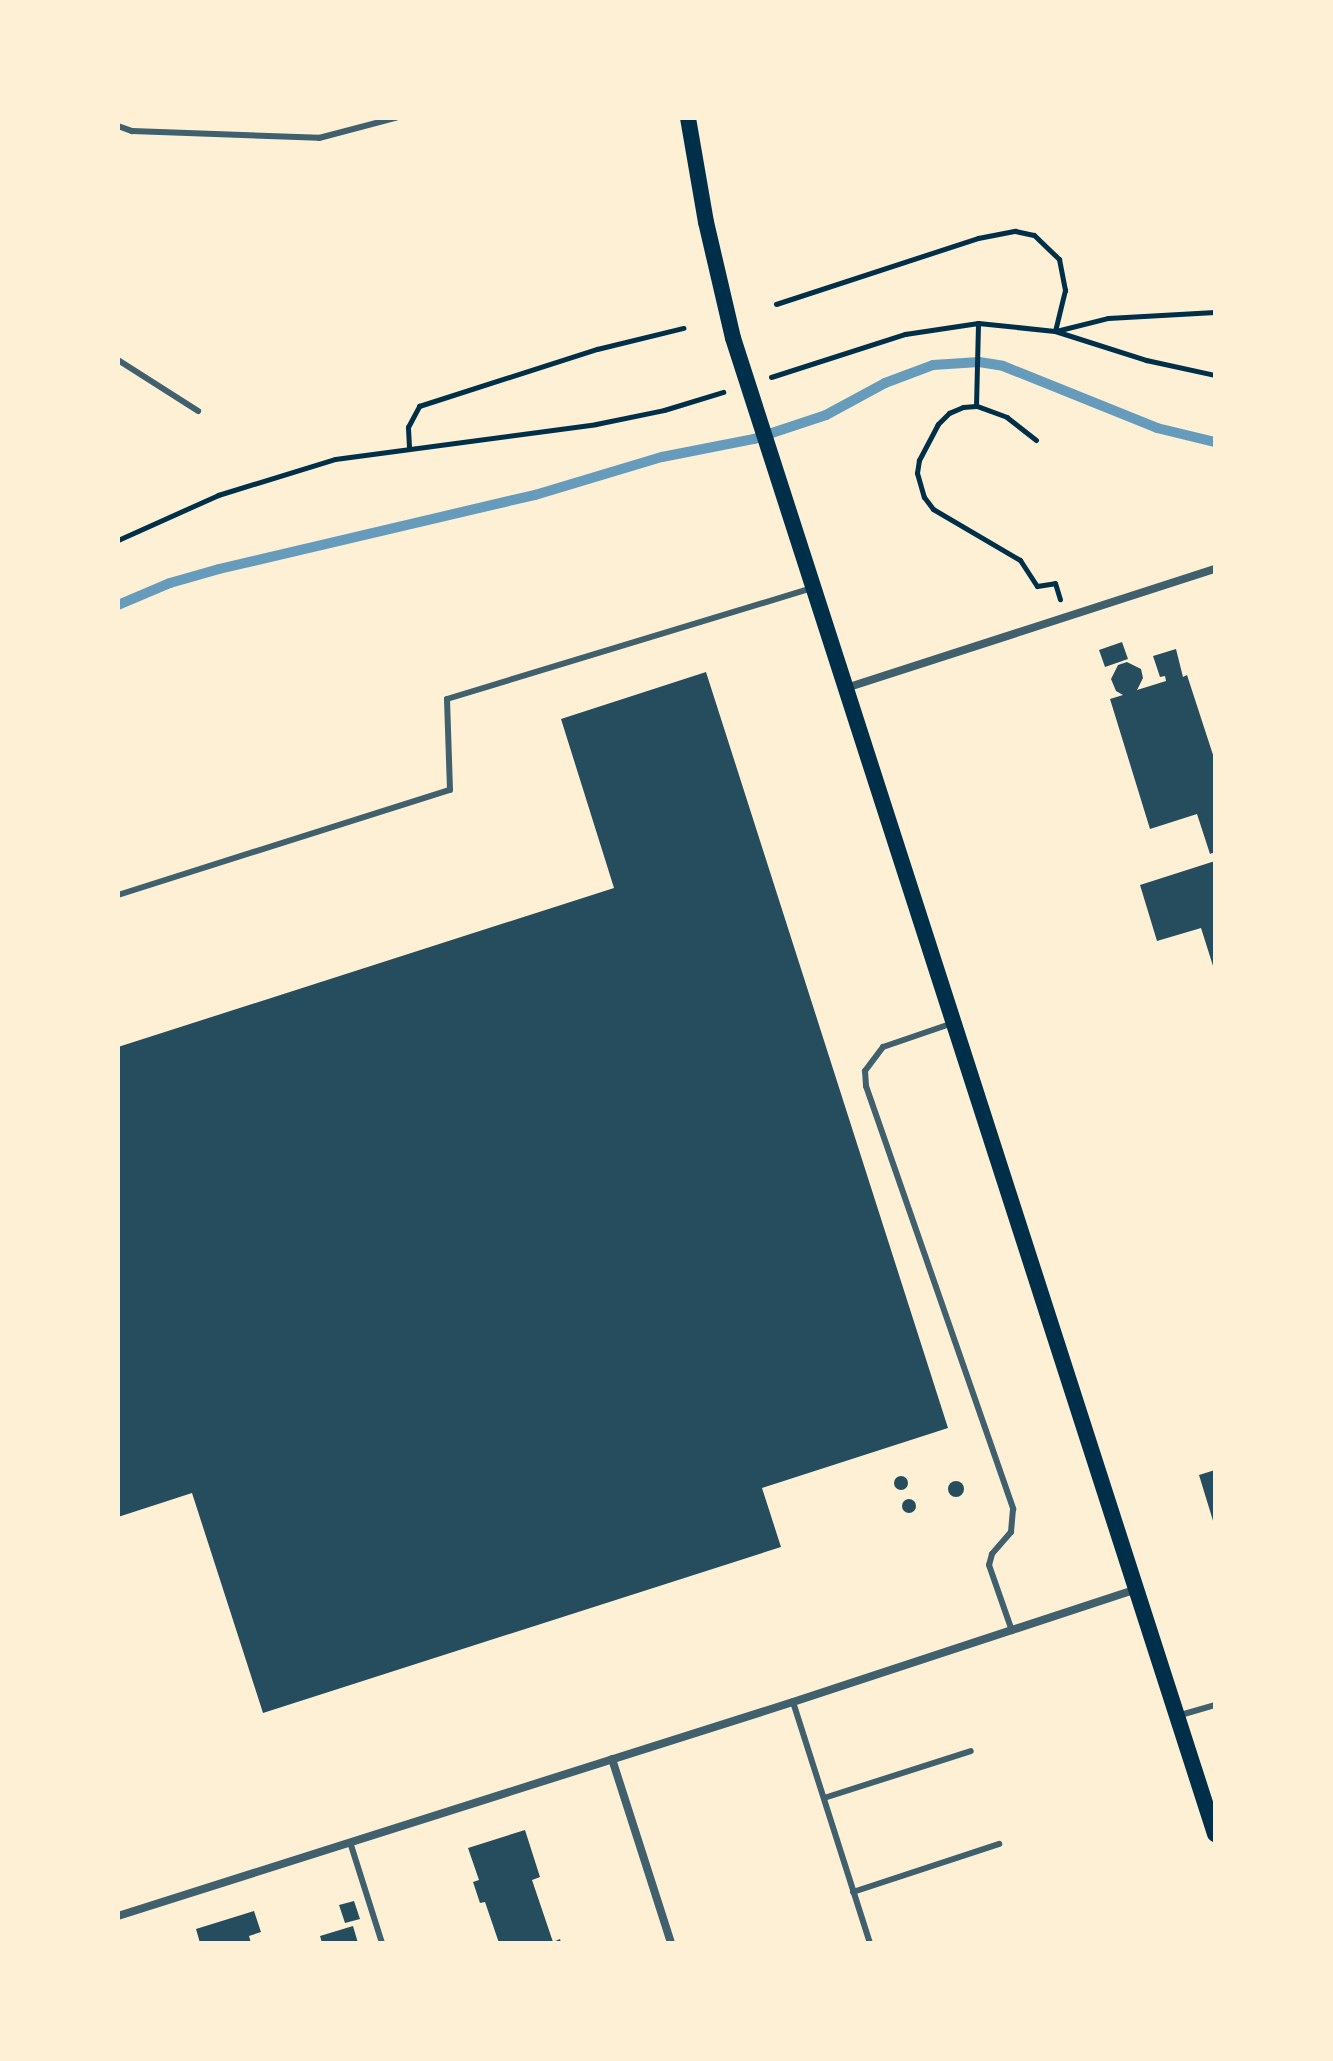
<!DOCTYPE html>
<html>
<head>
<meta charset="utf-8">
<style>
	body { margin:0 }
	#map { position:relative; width:1333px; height:2061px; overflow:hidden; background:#fdf0d5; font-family:"PT Sans Narrow",sans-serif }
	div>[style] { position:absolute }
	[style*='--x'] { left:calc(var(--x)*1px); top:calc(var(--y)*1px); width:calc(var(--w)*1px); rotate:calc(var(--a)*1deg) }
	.stream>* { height:10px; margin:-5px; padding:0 5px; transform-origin:5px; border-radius:5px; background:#669bbc }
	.building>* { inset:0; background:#264d5e }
	.round { border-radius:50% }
	.path>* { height:5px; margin:-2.5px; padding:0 2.5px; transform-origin:2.5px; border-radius:2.5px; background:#003049 }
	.service>* { height:6px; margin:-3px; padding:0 3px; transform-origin:3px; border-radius:3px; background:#3f606c }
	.minor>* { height:8px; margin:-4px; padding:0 4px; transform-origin:4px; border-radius:4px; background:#3f606c }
	.secondary>* { height:16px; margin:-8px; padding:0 8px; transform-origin:8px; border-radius:8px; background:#003049 }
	span { translate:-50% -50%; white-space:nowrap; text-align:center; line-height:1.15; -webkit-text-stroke:8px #fdf0d5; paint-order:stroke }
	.frame { position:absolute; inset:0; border:120px solid #fdf0d5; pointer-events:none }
</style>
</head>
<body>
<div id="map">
	<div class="stream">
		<i style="--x:118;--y:605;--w:56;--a:-22.9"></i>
		<i style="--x:170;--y:583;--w:51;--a:-15.9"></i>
		<i style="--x:219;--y:569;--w:325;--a:-13.2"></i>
		<i style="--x:535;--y:495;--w:133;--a:-16.7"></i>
		<i style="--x:662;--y:457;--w:94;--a:-11.1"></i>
		<i style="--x:754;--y:439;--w:76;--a:-18.4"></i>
		<i style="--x:826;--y:415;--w:67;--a:-28.5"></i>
		<i style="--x:885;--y:383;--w:51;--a:-20.6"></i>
		<i style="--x:933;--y:365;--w:46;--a:-3.7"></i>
		<i style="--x:979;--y:362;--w:24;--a:9"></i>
		<i style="--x:1003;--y:366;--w:166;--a:21.9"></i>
		<i style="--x:1157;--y:428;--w:60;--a:13.6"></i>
	</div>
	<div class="building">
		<i style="clip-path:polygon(1122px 642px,1128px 659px,1105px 667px,1099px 650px)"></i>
		<i style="clip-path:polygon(1176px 649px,1183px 677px,1187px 675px,1215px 761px,1215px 852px,1210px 854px,1197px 814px,1150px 829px,1110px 699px,1123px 695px,1116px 691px,1111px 679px,1118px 665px,1127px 662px,1141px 669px,1143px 678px,1137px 690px,1166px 681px,1165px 676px,1160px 677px,1153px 656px)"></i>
		<i style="clip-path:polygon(706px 672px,948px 1428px,762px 1488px,781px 1547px,263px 1713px,192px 1493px,118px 1517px,118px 1047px,614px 888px,561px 719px)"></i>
		<i style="clip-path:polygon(1215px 861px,1215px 969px,1214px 969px,1201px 928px,1157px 941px,1140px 885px)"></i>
		<i style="clip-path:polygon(1215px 1470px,1215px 1524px,1214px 1524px,1199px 1475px)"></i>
		<i class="round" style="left:894px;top:1476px;width:14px;height:14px"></i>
		<i class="round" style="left:948px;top:1481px;width:16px;height:16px"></i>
		<i class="round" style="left:902px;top:1499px;width:14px;height:14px"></i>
		<i style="clip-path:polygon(525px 1830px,540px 1877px,532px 1880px,553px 1942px,560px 1939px,561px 1943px,499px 1943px,485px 1902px,480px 1903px,473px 1882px,479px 1880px,468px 1848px)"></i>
		<i style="clip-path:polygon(354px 1901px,360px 1919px,345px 1923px,339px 1905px)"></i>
		<i style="clip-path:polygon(254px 1911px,261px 1932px,249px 1936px,251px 1943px,200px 1943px,196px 1929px)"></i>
		<i style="clip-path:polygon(353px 1926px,358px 1943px,322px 1943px,320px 1936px)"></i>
	</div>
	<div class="path">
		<i style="--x:776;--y:304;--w:213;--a:-18.1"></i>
		<i style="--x:978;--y:238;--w:38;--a:-11"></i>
		<i style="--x:1015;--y:231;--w:19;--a:12"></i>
		<i style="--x:1034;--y:235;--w:35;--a:44"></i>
		<i style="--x:1059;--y:259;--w:32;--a:79"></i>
		<i style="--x:1065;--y:290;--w:42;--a:103.7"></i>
		<i style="--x:1056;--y:331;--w:54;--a:-14"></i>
		<i style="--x:1108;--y:318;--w:107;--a:-3.2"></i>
		<i style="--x:771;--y:377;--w:141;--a:-17.8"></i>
		<i style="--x:905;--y:334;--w:74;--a:-8.6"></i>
		<i style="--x:978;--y:323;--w:77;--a:5.9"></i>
		<i style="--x:1055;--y:331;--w:96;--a:17.7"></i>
		<i style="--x:1146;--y:360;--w:71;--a:12.3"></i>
		<i style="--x:976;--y:406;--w:83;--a:-88.6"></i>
		<i style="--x:1036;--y:440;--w:37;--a:-142"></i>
		<i style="--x:1007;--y:417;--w:33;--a:-160"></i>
		<i style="--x:976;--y:406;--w:13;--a:176"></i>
		<i style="--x:963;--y:407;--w:15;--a:157"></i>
		<i style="--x:949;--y:413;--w:16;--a:135"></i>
		<i style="--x:938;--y:424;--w:41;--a:117.8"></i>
		<i style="--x:919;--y:460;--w:13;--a:99"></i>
		<i style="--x:917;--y:473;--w:25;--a:74"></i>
		<i style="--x:924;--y:497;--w:15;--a:53"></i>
		<i style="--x:933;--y:509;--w:101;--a:30.4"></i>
		<i style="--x:1020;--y:560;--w:31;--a:57"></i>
		<i style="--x:1037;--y:586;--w:18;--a:-9"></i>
		<i style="--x:1055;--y:583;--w:17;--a:73"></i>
		<i style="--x:409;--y:447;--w:20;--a:-93"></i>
		<i style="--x:408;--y:427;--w:24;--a:-62"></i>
		<i style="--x:419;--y:406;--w:187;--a:-17.8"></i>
		<i style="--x:597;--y:349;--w:89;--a:-13.7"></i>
		<i style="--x:118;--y:540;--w:110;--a:-24.2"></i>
		<i style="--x:218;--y:495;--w:122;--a:-17.1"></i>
		<i style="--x:335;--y:459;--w:263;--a:-7.6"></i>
		<i style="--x:596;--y:424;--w:69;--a:-11.6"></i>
		<i style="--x:664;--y:410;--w:62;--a:-17"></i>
	</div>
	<div class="service">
		<i style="--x:118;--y:126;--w:15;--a:20"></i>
		<i style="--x:132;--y:131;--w:187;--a:2.1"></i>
		<i style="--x:319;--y:138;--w:79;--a:-14.7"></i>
		<i style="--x:118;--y:360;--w:95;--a:32.5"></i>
		<i style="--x:118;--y:895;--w:348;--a:-17.6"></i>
		<i style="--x:450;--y:790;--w:91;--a:-91.9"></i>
		<i style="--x:447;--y:699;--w:382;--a:-16.9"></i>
		<i style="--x:953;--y:1023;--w:74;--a:161.1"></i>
		<i style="--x:883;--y:1047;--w:30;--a:127"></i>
		<i style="--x:865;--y:1071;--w:15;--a:86"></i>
		<i style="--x:866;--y:1086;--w:448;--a:70.8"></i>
		<i style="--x:1013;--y:1509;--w:23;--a:95"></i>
		<i style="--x:1011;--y:1532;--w:29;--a:131"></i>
		<i style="--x:992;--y:1554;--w:11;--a:105"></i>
		<i style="--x:989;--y:1565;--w:70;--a:70.8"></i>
		<i style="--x:793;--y:1702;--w:253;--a:72.3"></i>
		<i style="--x:1177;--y:1716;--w:40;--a:-16"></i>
		<i style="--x:824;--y:1798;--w:154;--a:-17.7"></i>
		<i style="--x:350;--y:1842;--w:106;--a:72.4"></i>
		<i style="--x:853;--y:1892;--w:154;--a:-18.2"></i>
	</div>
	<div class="minor">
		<i style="--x:846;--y:688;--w:388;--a:-17.9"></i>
		<i style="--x:612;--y:1759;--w:193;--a:72.2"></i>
		<i style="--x:118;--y:1916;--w:708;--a:-17.59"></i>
		<i style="--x:793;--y:1702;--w:362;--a:-18.2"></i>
	</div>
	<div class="secondary">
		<i style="--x:688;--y:118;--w:106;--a:80.2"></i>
		<i style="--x:706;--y:222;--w:119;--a:76.9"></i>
		<i style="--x:733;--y:338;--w:1572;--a:72.14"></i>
	</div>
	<div class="frame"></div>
</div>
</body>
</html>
